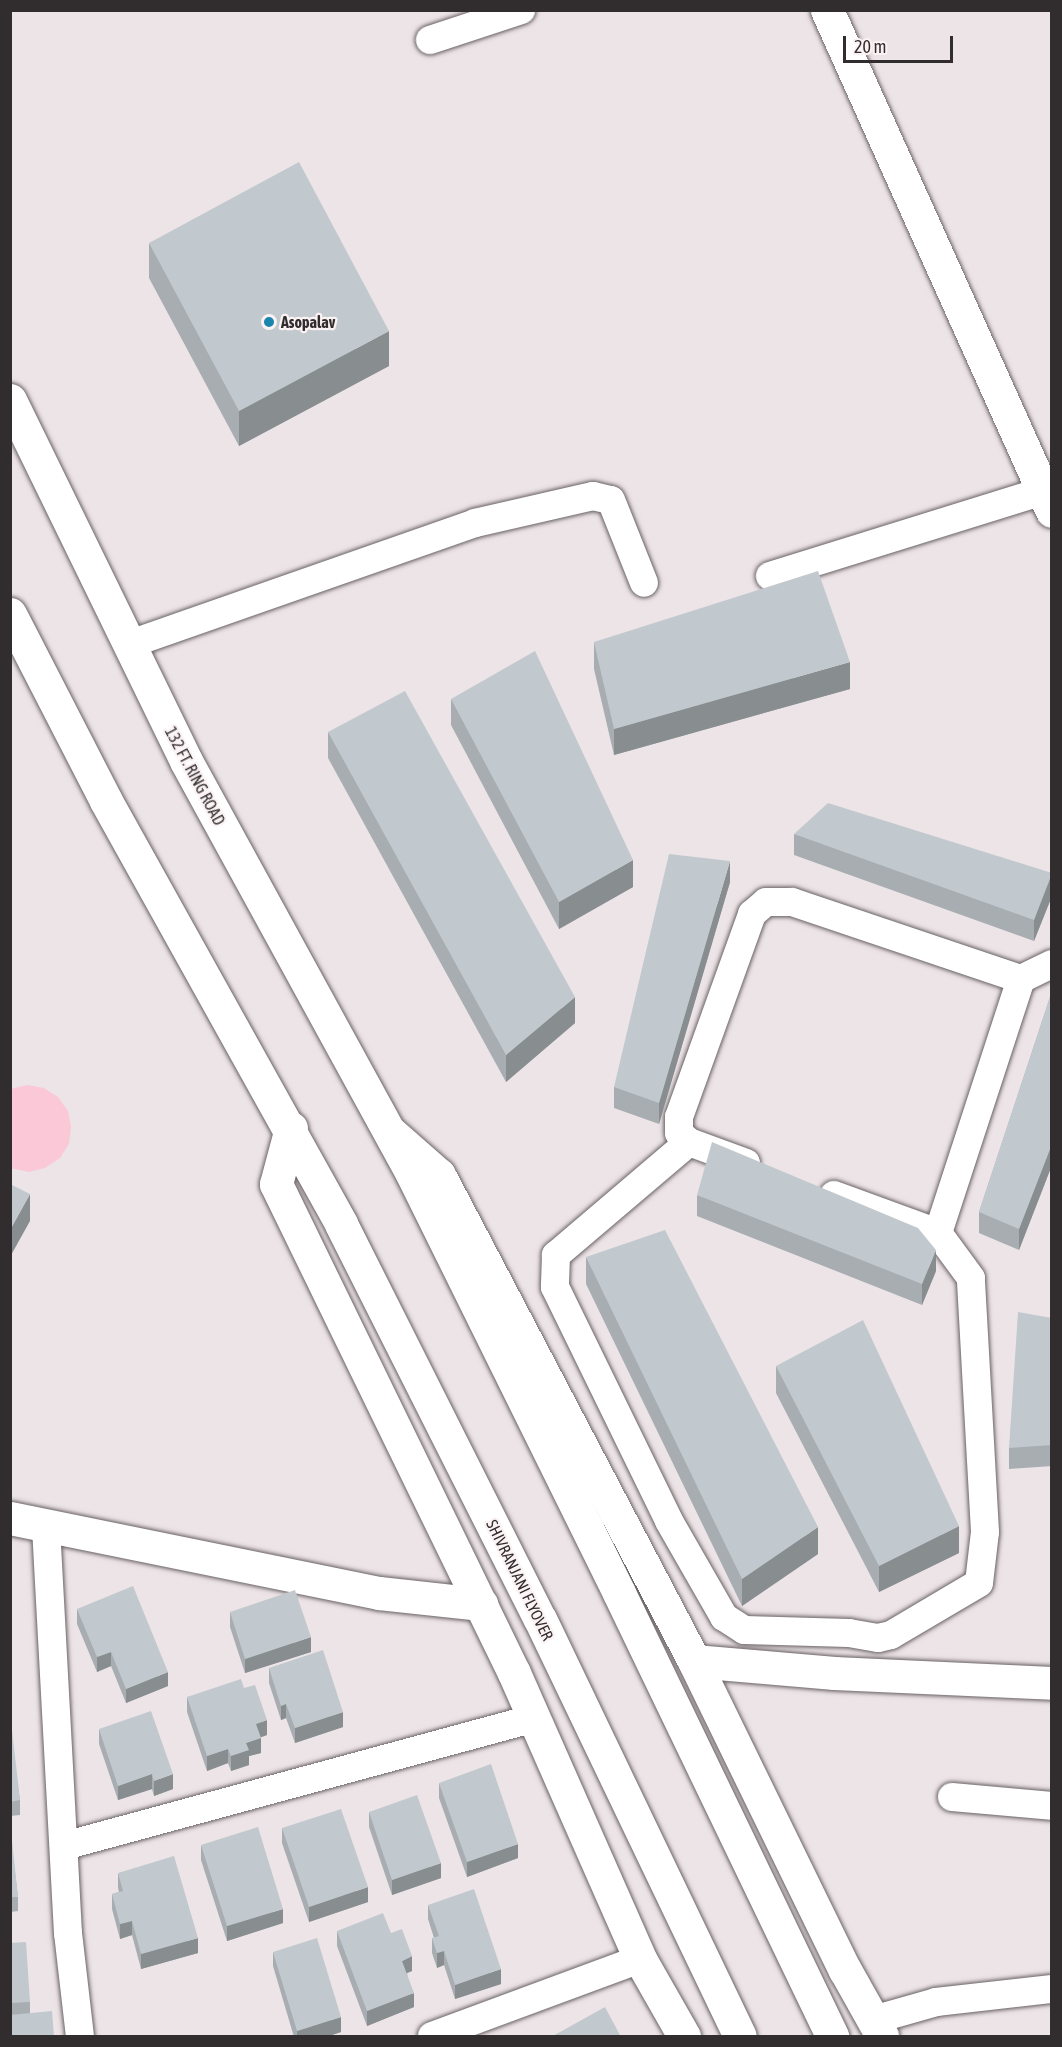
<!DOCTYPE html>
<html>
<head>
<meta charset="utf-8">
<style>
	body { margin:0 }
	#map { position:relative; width:1062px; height:2047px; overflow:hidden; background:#ede4e7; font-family:"Asap Condensed",sans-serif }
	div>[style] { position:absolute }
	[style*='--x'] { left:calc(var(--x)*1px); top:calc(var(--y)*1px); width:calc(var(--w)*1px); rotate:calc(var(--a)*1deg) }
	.green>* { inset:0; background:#fbc8d7 }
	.roads { filter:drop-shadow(0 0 2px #696264) drop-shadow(0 0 2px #696264) }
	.minor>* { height:28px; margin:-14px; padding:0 14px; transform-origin:14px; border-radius:14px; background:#fff }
	.tertiary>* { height:33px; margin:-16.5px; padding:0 16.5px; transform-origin:16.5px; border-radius:16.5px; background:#fff }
	.secondary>* { height:33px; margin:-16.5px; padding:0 16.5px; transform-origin:16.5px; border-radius:16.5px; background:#fff }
	.primary>* { height:33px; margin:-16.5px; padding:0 16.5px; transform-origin:16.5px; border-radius:16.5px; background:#fff }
	.wall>* { inset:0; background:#a7adb1 }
	.shaded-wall>* { inset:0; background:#888d90 }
	.building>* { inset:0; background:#c2c9ce }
	.dots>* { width:16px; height:16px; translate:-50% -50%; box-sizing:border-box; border:3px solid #fbf2f4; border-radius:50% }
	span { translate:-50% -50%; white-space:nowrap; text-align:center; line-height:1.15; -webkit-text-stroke:4.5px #fbf2f4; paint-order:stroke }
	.poi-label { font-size:16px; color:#312d2e; font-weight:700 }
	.left { translate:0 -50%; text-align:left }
	.street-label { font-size:16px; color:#312d2e }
	.frame { position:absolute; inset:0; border:12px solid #312d2e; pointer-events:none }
	.scale { position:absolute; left:843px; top:36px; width:110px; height:27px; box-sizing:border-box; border:3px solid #312d2e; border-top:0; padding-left:8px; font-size:18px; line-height:21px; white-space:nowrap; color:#312d2e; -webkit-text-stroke:4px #fbf2f4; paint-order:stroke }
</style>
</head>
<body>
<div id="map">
	<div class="green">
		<i style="clip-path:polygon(27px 1085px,44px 1088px,58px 1097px,68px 1111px,71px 1127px,69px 1144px,60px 1158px,45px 1168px,29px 1172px,10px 1168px,11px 1089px)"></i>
	</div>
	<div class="roads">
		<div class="minor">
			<i style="--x:430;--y:40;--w:96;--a:-18.2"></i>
			<i style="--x:770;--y:576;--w:286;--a:-17.3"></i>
			<i style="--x:130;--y:644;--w:366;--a:-19.3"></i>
			<i style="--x:475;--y:523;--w:121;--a:-12.9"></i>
			<i style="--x:593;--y:496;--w:18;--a:13"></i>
			<i style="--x:611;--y:500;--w:89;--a:68.3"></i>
			<i style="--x:689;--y:1142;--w:175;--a:139.6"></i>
			<i style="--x:556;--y:1255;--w:32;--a:92"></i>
			<i style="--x:555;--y:1287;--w:260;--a:64"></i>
			<i style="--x:669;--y:1521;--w:111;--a:60.2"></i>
			<i style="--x:724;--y:1617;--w:24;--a:33"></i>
			<i style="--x:744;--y:1630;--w:105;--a:1.6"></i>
			<i style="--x:849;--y:1633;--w:29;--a:10"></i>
			<i style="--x:878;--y:1638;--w:13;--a:-13"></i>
			<i style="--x:891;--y:1635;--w:102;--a:-30.6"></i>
			<i style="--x:979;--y:1583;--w:51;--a:-83.3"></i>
			<i style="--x:985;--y:1532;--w:254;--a:-93.2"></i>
			<i style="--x:971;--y:1278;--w:56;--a:-126.3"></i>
			<i style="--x:938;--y:1233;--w:267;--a:-71.9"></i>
			<i style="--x:1021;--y:979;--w:34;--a:-26"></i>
			<i style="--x:746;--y:1163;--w:61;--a:-159.8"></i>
			<i style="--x:689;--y:1142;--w:13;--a:-138"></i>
			<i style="--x:679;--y:1133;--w:16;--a:-90"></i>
			<i style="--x:679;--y:1117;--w:216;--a:-70.2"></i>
			<i style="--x:752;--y:914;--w:18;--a:-41"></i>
			<i style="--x:766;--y:902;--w:26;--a:0"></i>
			<i style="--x:792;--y:902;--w:242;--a:18.6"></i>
			<i style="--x:834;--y:1195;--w:111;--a:20.1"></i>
			<i style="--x:46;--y:1527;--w:407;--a:86.9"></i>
			<i style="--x:68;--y:1933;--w:104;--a:83.4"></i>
			<i style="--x:952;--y:1797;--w:100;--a:5.1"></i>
			<i style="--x:64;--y:1846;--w:487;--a:-15.2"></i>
			<i style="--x:873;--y:2020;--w:66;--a:-15.9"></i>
			<i style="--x:936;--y:2002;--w:117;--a:-6.4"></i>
			<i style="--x:432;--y:2036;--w:222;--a:-20.3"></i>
		</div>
		<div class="tertiary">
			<i style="--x:827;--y:10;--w:549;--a:65.82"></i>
			<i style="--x:10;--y:1518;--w:377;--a:11.5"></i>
			<i style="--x:379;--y:1593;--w:103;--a:6.2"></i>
			<i style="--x:694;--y:1661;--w:141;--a:4.9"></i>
			<i style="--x:834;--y:1673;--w:218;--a:2.6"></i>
		</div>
		<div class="secondary">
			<i style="--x:291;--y:1128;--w:58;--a:105"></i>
			<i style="--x:276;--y:1184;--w:544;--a:64.05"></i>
			<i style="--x:514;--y:1673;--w:313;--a:66.2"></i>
			<i style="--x:640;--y:1959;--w:89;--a:60.3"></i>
			<i style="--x:391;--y:1133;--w:64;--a:41.2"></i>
			<i style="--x:439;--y:1175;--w:549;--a:62.31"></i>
			<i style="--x:694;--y:1661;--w:344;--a:64"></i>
			<i style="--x:845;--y:1970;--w:76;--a:60.7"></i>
		</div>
		<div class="primary">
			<i style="--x:10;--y:400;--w:402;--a:64"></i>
			<i style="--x:186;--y:761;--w:471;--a:61.3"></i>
			<i style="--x:412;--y:1174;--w:467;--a:63.7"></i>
			<i style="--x:619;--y:1593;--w:492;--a:64.3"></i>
			<i style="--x:10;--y:614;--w:210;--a:62.8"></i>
			<i style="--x:106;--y:801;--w:484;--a:60.9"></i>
			<i style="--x:341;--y:1224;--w:442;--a:63.3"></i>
			<i style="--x:540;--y:1619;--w:462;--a:64.4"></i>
		</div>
	</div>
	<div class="wall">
		<i style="clip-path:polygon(149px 243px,389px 366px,239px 446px,149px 278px)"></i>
		<i style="clip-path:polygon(594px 642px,850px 689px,614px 755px,594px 669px)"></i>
		<i style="clip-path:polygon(451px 699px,633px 887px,559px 929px,451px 725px)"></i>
		<i style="clip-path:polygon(328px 732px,575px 1023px,506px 1082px,328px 758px)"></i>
		<i style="clip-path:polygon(794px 834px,1052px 873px,1052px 896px,1034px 941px,794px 855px)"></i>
		<i style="clip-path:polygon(730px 882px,659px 1124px,614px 1108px,614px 1087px)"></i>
		<i style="clip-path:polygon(1052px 991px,1052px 1165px,1019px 1250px,979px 1233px,979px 1212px)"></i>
		<i style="clip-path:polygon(697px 1195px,936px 1271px,922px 1305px,697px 1216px)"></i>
		<i style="clip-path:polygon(586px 1257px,818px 1554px,742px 1606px,586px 1284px)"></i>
		<i style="clip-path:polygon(1052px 1318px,1052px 1466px,1009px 1469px,1009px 1448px)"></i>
		<i style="clip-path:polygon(776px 1366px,959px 1553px,879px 1592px,776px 1393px)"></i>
		<i style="clip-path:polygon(77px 1609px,168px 1686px,126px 1703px,111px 1666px,97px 1672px,77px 1624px)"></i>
		<i style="clip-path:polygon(230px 1612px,311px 1652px,245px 1673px,230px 1627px)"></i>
		<i style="clip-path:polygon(10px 1660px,12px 1681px,12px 1696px,10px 1696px)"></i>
		<i style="clip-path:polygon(269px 1668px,343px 1727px,295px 1743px,286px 1718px,281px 1720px,269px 1683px)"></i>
		<i style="clip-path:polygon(244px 1688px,267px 1735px,261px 1737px,261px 1753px,249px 1756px,249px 1765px,231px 1771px,228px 1763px,207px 1771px,187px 1712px,187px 1697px)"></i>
		<i style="clip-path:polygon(99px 1729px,173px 1789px,154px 1796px,152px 1789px,118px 1800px,99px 1744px)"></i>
		<i style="clip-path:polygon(10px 1730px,20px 1800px,20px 1815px,10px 1816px)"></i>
		<i style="clip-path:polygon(439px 1783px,518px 1858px,467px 1877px,439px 1798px)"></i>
		<i style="clip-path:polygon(369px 1812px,441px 1878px,392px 1895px,369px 1827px)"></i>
		<i style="clip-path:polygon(282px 1828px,368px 1902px,309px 1922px,282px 1843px)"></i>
		<i style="clip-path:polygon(10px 1831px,18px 1897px,18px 1911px,10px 1912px)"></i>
		<i style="clip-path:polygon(201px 1845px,283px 1923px,227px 1941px,201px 1860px)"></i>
		<i style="clip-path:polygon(118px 1873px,198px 1953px,141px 1969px,132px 1935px,120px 1939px,112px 1909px,112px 1894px,119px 1892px,118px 1888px)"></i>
		<i style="clip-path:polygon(428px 1905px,501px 1984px,455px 1999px,444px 1965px,437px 1968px,432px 1953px,432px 1938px,434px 1938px,428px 1919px)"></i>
		<i style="clip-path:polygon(337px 1931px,412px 1971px,407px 1973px,414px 2007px,367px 2026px,337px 1946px)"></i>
		<i style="clip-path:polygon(10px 1943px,30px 2002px,30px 2013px,10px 2037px)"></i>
		<i style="clip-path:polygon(273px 1952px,341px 2032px,326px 2037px,294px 2037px,273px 1966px)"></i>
	</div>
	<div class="shaded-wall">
		<i style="clip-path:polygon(389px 331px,389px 366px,239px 446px,239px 411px)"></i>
		<i style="clip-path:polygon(850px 662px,850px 689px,614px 755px,614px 729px)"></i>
		<i style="clip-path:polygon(633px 860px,633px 887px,559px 929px,559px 902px)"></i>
		<i style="clip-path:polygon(730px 861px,730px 882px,659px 1124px,659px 1103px)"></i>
		<i style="clip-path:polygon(1052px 874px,1052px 896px,1034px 941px,1034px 920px)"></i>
		<i style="clip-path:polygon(575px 997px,575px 1023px,506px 1082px,506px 1055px)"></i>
		<i style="clip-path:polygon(1052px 1144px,1052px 1165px,1019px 1250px,1019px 1229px)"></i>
		<i style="clip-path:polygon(30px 1194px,30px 1221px,10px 1257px,10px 1230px)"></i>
		<i style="clip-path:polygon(936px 1250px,936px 1271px,922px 1305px,922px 1284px)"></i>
		<i style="clip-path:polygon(959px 1526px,959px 1553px,879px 1592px,879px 1566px)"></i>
		<i style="clip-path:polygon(818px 1527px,818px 1554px,742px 1606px,742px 1579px)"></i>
		<i style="clip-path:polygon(311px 1637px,311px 1652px,245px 1673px,245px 1659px)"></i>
		<i style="clip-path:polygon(111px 1652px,111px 1666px,97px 1672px,97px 1657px)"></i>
		<i style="clip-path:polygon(168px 1672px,168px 1686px,126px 1703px,126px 1689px)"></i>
		<i style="clip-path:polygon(286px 1704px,286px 1718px,281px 1720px,281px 1706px)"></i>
		<i style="clip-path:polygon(343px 1712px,343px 1727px,295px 1743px,295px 1728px)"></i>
		<i style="clip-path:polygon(267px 1720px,267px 1735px,256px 1739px,256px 1724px)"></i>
		<i style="clip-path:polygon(261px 1738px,261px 1753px,249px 1756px,249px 1765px,231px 1771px,231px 1756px,246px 1743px)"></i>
		<i style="clip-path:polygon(228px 1749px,228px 1763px,207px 1771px,207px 1756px)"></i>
		<i style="clip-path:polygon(152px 1774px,152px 1789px,118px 1800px,118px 1786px)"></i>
		<i style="clip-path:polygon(173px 1774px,173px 1789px,154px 1796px,154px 1781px)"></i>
		<i style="clip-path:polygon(518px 1844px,518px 1858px,467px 1877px,467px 1862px)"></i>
		<i style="clip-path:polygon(441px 1863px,441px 1878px,392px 1895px,392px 1880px)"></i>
		<i style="clip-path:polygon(368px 1887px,368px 1902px,309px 1922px,309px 1907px)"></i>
		<i style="clip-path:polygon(283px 1909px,283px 1923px,227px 1941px,227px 1926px)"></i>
		<i style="clip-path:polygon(132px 1921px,132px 1935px,120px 1939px,120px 1924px)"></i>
		<i style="clip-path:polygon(198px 1938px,198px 1953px,141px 1969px,141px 1954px)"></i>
		<i style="clip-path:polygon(444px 1951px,444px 1965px,437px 1968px,437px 1953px)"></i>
		<i style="clip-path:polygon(412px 1956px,412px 1971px,402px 1975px,402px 1961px)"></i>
		<i style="clip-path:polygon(501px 1969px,501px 1984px,455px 1999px,455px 1985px)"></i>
		<i style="clip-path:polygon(414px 1993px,414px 2007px,367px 2026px,367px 2011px)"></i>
		<i style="clip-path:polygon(341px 2017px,341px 2032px,326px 2037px,297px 2037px,297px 2031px)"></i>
	</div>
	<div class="building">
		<i style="clip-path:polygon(299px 162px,389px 331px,239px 411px,149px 243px)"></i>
		<i style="clip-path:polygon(818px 571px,850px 662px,614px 729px,594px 642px)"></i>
		<i style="clip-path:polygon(535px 651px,633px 860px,559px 902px,451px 699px)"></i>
		<i style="clip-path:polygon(405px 691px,575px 997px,506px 1055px,328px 732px)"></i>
		<i style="clip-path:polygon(828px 803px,1052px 873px,1034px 920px,794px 834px)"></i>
		<i style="clip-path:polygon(669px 854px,730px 861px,659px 1103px,614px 1087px)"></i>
		<i style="clip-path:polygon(1052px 991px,1052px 1144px,1019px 1229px,979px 1212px)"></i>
		<i style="clip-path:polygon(712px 1142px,918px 1228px,936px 1250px,922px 1284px,697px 1195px)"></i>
		<i style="clip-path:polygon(10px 1184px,30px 1194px,10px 1230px)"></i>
		<i style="clip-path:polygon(665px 1230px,818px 1527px,742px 1579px,586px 1257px)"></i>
		<i style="clip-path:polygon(1018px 1312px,1052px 1318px,1052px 1445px,1009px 1448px)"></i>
		<i style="clip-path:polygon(863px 1320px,959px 1526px,879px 1566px,776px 1366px)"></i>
		<i style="clip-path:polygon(133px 1586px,168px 1672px,126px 1689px,111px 1652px,97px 1657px,77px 1609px)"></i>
		<i style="clip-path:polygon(295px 1590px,311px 1637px,245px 1659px,230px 1612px)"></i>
		<i style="clip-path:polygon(323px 1650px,343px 1712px,295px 1728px,286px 1704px,281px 1706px,269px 1668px)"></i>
		<i style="clip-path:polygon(10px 1660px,12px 1681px,10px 1681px)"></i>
		<i style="clip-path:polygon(241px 1679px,244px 1688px,255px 1685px,267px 1720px,256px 1724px,261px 1738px,246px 1743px,249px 1750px,231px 1756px,228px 1749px,207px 1756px,187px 1697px)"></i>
		<i style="clip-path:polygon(151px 1711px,173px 1774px,154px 1781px,152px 1774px,118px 1786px,99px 1729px)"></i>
		<i style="clip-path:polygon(10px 1730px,12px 1730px,20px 1800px,10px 1802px)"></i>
		<i style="clip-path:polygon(491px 1764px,518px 1844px,467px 1862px,439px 1783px)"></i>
		<i style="clip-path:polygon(417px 1795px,441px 1863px,392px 1880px,369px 1812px)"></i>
		<i style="clip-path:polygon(341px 1809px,368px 1887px,309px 1907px,282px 1828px)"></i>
		<i style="clip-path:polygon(258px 1827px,283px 1909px,227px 1926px,201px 1845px)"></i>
		<i style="clip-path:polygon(11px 1831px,18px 1897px,10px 1897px,10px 1831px)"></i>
		<i style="clip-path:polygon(174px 1856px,198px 1938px,141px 1954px,132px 1921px,120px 1924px,112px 1894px,123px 1891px,118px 1873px)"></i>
		<i style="clip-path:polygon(474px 1889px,501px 1969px,455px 1985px,444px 1951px,437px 1953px,432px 1938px,439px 1936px,428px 1905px)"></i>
		<i style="clip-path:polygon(383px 1913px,391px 1933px,402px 1929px,412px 1956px,402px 1961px,414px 1993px,367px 2011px,337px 1931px)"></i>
		<i style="clip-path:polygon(317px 1938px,341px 2017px,297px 2031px,273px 1952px)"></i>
		<i style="clip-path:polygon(26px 1942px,30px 2002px,10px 2003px,10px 1943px)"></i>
		<i style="clip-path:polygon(605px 2007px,621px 2037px,551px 2037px)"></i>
		<i style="clip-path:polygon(52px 2011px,54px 2037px,10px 2037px,10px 2015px)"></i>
	</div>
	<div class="dots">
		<i style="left:269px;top:322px;background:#1b85ad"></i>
	</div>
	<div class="poi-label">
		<span class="left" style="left:281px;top:322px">Asopalav</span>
	</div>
	<div class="street-label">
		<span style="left:195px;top:776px;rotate:62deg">132 FT. RING ROAD</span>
		<span style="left:520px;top:1580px;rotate:64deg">SHIVRANJANI FLYOVER</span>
	</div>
	<div class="frame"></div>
	<div class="scale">20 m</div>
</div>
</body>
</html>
